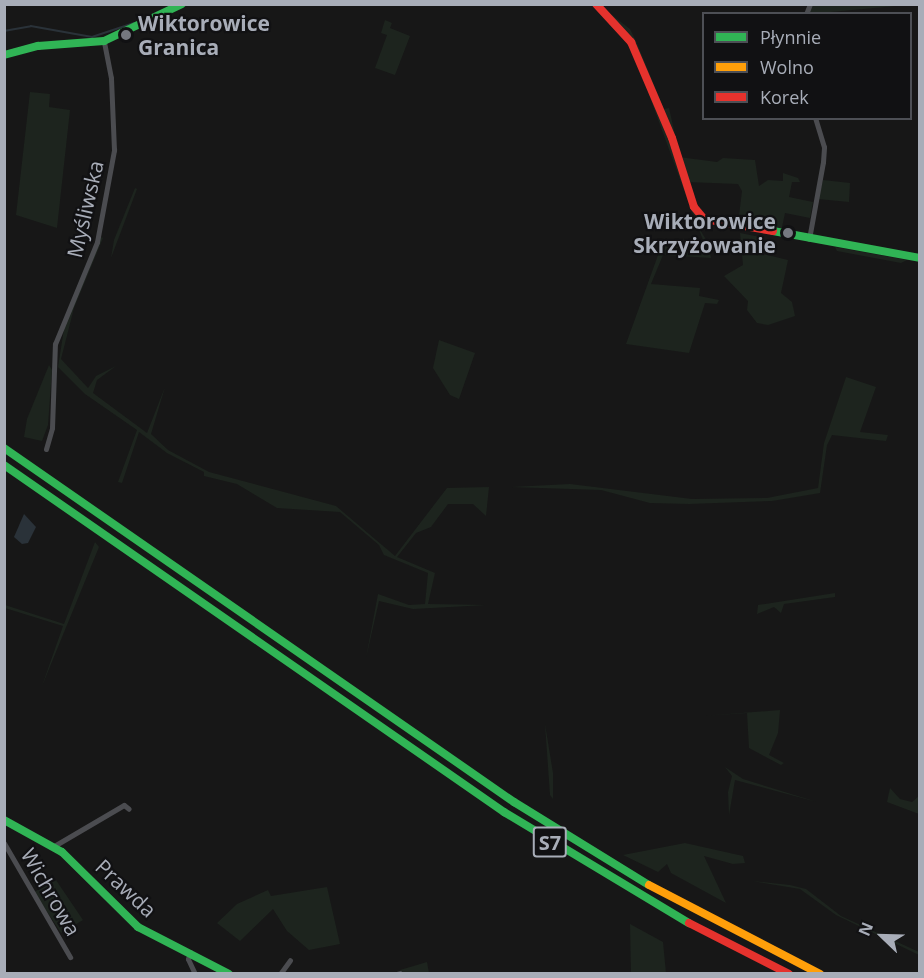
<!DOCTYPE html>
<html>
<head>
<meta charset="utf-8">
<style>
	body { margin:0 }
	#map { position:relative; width:924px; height:978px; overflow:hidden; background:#171717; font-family:"Open Sans",sans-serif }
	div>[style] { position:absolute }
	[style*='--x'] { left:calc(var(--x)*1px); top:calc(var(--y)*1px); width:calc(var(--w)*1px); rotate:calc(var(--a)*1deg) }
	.green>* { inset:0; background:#1d241e }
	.water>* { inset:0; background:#2a3239 }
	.stream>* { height:1.5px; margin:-0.75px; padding:0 0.75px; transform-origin:0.75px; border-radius:0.75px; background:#2a3239 }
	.street>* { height:5px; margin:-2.5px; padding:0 2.5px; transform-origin:2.5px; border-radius:2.5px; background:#4b4c50 }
	.fast>* { height:8px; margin:-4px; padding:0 4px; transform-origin:4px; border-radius:4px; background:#30b455 }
	.slow>* { height:8px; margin:-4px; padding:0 4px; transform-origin:4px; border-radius:4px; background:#ff9f0a }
	.jam>* { height:8px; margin:-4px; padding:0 4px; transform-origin:4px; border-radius:4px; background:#e5322d }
	.dots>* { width:16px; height:16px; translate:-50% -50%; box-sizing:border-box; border:3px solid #111113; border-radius:50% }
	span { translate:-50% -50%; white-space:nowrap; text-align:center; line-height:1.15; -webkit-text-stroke:4.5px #111113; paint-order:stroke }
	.shield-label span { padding:2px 4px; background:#111113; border:2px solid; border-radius:4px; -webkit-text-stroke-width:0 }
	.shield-label { font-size:20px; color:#a8adb8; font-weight:700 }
	.poi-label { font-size:21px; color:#a8adb8; font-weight:700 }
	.left { translate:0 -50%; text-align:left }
	.right { translate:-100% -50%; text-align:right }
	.street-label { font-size:21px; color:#a8adb8 }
	.frame { position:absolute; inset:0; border:6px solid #a8adb8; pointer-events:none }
	.legend { position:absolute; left:702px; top:12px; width:210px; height:108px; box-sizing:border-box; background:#111113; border:2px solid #4d4f55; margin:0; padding:8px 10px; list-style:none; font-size:18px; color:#a8adb8 }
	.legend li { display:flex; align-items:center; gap:12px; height:30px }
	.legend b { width:30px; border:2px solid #4d4f55 }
	.north { position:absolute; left:852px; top:906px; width:60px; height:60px; -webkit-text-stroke:4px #111113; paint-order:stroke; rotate:293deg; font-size:16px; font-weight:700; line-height:24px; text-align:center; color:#a8adb8 }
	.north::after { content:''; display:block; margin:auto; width:21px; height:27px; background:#a8adb8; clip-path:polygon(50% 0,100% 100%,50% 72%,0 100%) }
</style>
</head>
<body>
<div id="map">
	<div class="green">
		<i style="clip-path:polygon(599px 5px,630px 29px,636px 41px,664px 109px,669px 108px,679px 152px,634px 40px)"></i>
		<i style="clip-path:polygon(813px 5px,896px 5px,896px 6px,809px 14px)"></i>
		<i style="clip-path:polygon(385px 20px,392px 23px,390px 28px,410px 36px,395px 75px,375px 68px,387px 35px,381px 33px)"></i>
		<i style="clip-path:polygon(650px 90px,696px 216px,695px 220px,648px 92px)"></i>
		<i style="clip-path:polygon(30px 92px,50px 94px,49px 107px,70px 110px,57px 228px,16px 215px)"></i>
		<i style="clip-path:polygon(679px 157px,717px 162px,723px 158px,755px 160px,759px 186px,768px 180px,783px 181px,783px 173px,798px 178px,800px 182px,792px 182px,789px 197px,813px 202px,810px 218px,785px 213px,781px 232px,738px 224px,742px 191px,738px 184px,687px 182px)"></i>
		<i style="clip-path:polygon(823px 180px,850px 183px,849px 202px,818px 199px)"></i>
		<i style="clip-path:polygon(135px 188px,137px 189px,111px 258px,114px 240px)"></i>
		<i style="clip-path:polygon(696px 223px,708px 243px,711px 258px,663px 255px,651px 284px,700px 288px,699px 296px,719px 300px,717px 304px,705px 303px,689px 353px,626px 344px,662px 244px,704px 242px)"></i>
		<i style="clip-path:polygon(740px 233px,760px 237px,759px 253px,788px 260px,781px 293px,792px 302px,795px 316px,768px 325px,757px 323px,747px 310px,748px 301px,724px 276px,743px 265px)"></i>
		<i style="clip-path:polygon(99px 236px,103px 238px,74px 308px,61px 359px,88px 388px,96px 376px,116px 366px,97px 380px,93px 393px,147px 433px,165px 387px,151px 434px,168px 450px,209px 472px,336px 506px,395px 556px,447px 488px,489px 487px,486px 516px,473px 504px,448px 504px,431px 527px,416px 533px,397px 557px,435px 573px,428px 604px,487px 605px,413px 609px,379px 601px,366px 658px,378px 594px,409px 605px,425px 604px,428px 573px,384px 555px,379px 545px,340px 512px,277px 508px,237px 484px,204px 476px,204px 472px,167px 453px,139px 432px,122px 483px,118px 482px,137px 430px,85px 394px,58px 367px,65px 323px,89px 270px)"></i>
		<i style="clip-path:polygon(835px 247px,907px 260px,901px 263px,837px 251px)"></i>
		<i style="clip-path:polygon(439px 340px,475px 353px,459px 399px,450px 395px,433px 368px)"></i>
		<i style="clip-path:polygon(49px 365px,52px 370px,48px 425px,42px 441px,24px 437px,27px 419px)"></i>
		<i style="clip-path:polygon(846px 377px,876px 387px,860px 432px,888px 435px,886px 441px,832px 435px,827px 445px,820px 493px,772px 501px,689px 504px,650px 503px,601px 490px,511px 487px,570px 484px,692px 499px,767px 498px,818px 488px,824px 443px)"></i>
		<i style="clip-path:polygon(95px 542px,99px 547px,42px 686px,63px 626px,5px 608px,5px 605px,64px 624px)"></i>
		<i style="clip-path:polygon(835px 593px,835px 597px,784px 604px,781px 613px,774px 607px,757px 614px,758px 605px)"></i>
		<i style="clip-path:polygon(780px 710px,778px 733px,769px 755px,784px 763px,781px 765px,749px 748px,747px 713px,702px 716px)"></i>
		<i style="clip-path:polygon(545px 724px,553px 773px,553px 799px,550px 795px)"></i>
		<i style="clip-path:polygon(725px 767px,743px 779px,817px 802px,735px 780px,729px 815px,728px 792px,732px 776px)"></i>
		<i style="clip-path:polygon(890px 788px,900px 799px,912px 802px,919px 796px,919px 814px,887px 802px)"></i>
		<i style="clip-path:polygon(685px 843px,743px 856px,745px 863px,733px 864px,704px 856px,726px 903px,671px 873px,667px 864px,658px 872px,623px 855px)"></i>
		<i style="clip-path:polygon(56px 880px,83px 920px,61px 933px,34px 892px)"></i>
		<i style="clip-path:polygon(752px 881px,790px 885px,806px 889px,841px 916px,919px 952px,919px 955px,836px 915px,800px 889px)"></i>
		<i style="clip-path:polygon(327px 887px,340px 944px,309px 950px,287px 931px,273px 909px,240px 941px,217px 923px,237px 904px,268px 890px,271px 896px)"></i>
		<i style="clip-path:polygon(630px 924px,663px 942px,666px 973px,631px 973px)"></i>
		<i style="clip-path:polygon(427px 962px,429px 973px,401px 973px,400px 970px)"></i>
	</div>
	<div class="water">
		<i style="clip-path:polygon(24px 514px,36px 527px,28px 543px,22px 544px,14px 537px)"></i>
	</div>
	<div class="stream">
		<i style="--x:4;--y:31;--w:27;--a:-10"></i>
		<i style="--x:31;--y:26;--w:62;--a:10.2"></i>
		<i style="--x:92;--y:37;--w:44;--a:-18.4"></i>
	</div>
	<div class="street">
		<i style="--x:806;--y:14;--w:11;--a:-68"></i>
		<i style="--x:809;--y:239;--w:78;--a:-79.7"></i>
		<i style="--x:823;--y:162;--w:15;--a:-86"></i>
		<i style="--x:824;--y:147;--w:30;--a:-107"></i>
		<i style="--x:46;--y:449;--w:22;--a:-74"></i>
		<i style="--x:52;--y:428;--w:84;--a:-88"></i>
		<i style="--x:55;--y:344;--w:110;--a:-67.6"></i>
		<i style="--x:97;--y:242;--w:94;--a:-79.5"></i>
		<i style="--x:114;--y:150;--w:72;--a:-92.4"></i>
		<i style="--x:111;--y:78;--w:38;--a:-101"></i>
		<i style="--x:4;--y:843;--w:132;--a:59.9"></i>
		<i style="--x:54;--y:846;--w:81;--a:-30.4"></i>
		<i style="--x:124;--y:805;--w:6;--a:39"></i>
		<i style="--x:190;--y:952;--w:7;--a:106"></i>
		<i style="--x:188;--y:959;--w:17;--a:65"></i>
		<i style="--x:280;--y:974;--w:17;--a:-54"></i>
		<i style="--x:397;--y:974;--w:3;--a:-18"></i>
	</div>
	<div class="fast">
		<i style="--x:4;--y:55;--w:35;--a:-15"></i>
		<i style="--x:38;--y:46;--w:66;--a:-4.3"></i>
		<i style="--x:104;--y:41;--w:86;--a:-25.4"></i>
		<i style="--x:773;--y:231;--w:149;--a:10.4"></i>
		<i style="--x:4;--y:448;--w:621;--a:34.77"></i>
		<i style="--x:514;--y:802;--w:158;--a:31.6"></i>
		<i style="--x:4;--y:465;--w:609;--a:34.76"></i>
		<i style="--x:504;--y:812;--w:216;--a:31"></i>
		<i style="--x:4;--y:820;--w:66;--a:28.9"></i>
		<i style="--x:62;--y:852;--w:107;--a:44.6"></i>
		<i style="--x:138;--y:927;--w:102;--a:27.3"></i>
	</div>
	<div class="slow">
		<i style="--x:649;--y:885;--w:193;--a:27.5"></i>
	</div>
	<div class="jam">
		<i style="--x:596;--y:4;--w:52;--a:47.4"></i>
		<i style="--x:631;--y:42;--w:104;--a:66.9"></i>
		<i style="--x:672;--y:138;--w:72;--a:72.3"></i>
		<i style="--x:694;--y:207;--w:16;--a:50"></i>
		<i style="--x:704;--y:219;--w:70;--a:9.9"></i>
		<i style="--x:689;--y:923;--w:112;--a:27"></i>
	</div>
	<div class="dots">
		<i style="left:126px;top:35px;background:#757880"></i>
		<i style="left:788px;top:233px;background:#757880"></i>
	</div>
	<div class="shield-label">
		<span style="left:550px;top:842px">S7</span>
	</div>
	<div class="poi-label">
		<span class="left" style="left:138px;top:35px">Wiktorowice<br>Granica</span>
		<span class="right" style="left:776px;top:233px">Wiktorowice<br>Skrzyżowanie</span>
	</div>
	<div class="street-label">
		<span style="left:85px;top:209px;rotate:-77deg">Myśliwska</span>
		<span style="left:126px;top:888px;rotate:43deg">Prawda</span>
		<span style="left:51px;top:892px;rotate:60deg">Wichrowa</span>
	</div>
	<div class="frame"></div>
	<ul class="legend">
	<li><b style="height:8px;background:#30b455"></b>Płynnie</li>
	<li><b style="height:8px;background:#ff9f0a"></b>Wolno</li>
	<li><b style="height:8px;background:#e5322d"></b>Korek</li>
	</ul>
	<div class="north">N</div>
</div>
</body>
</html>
